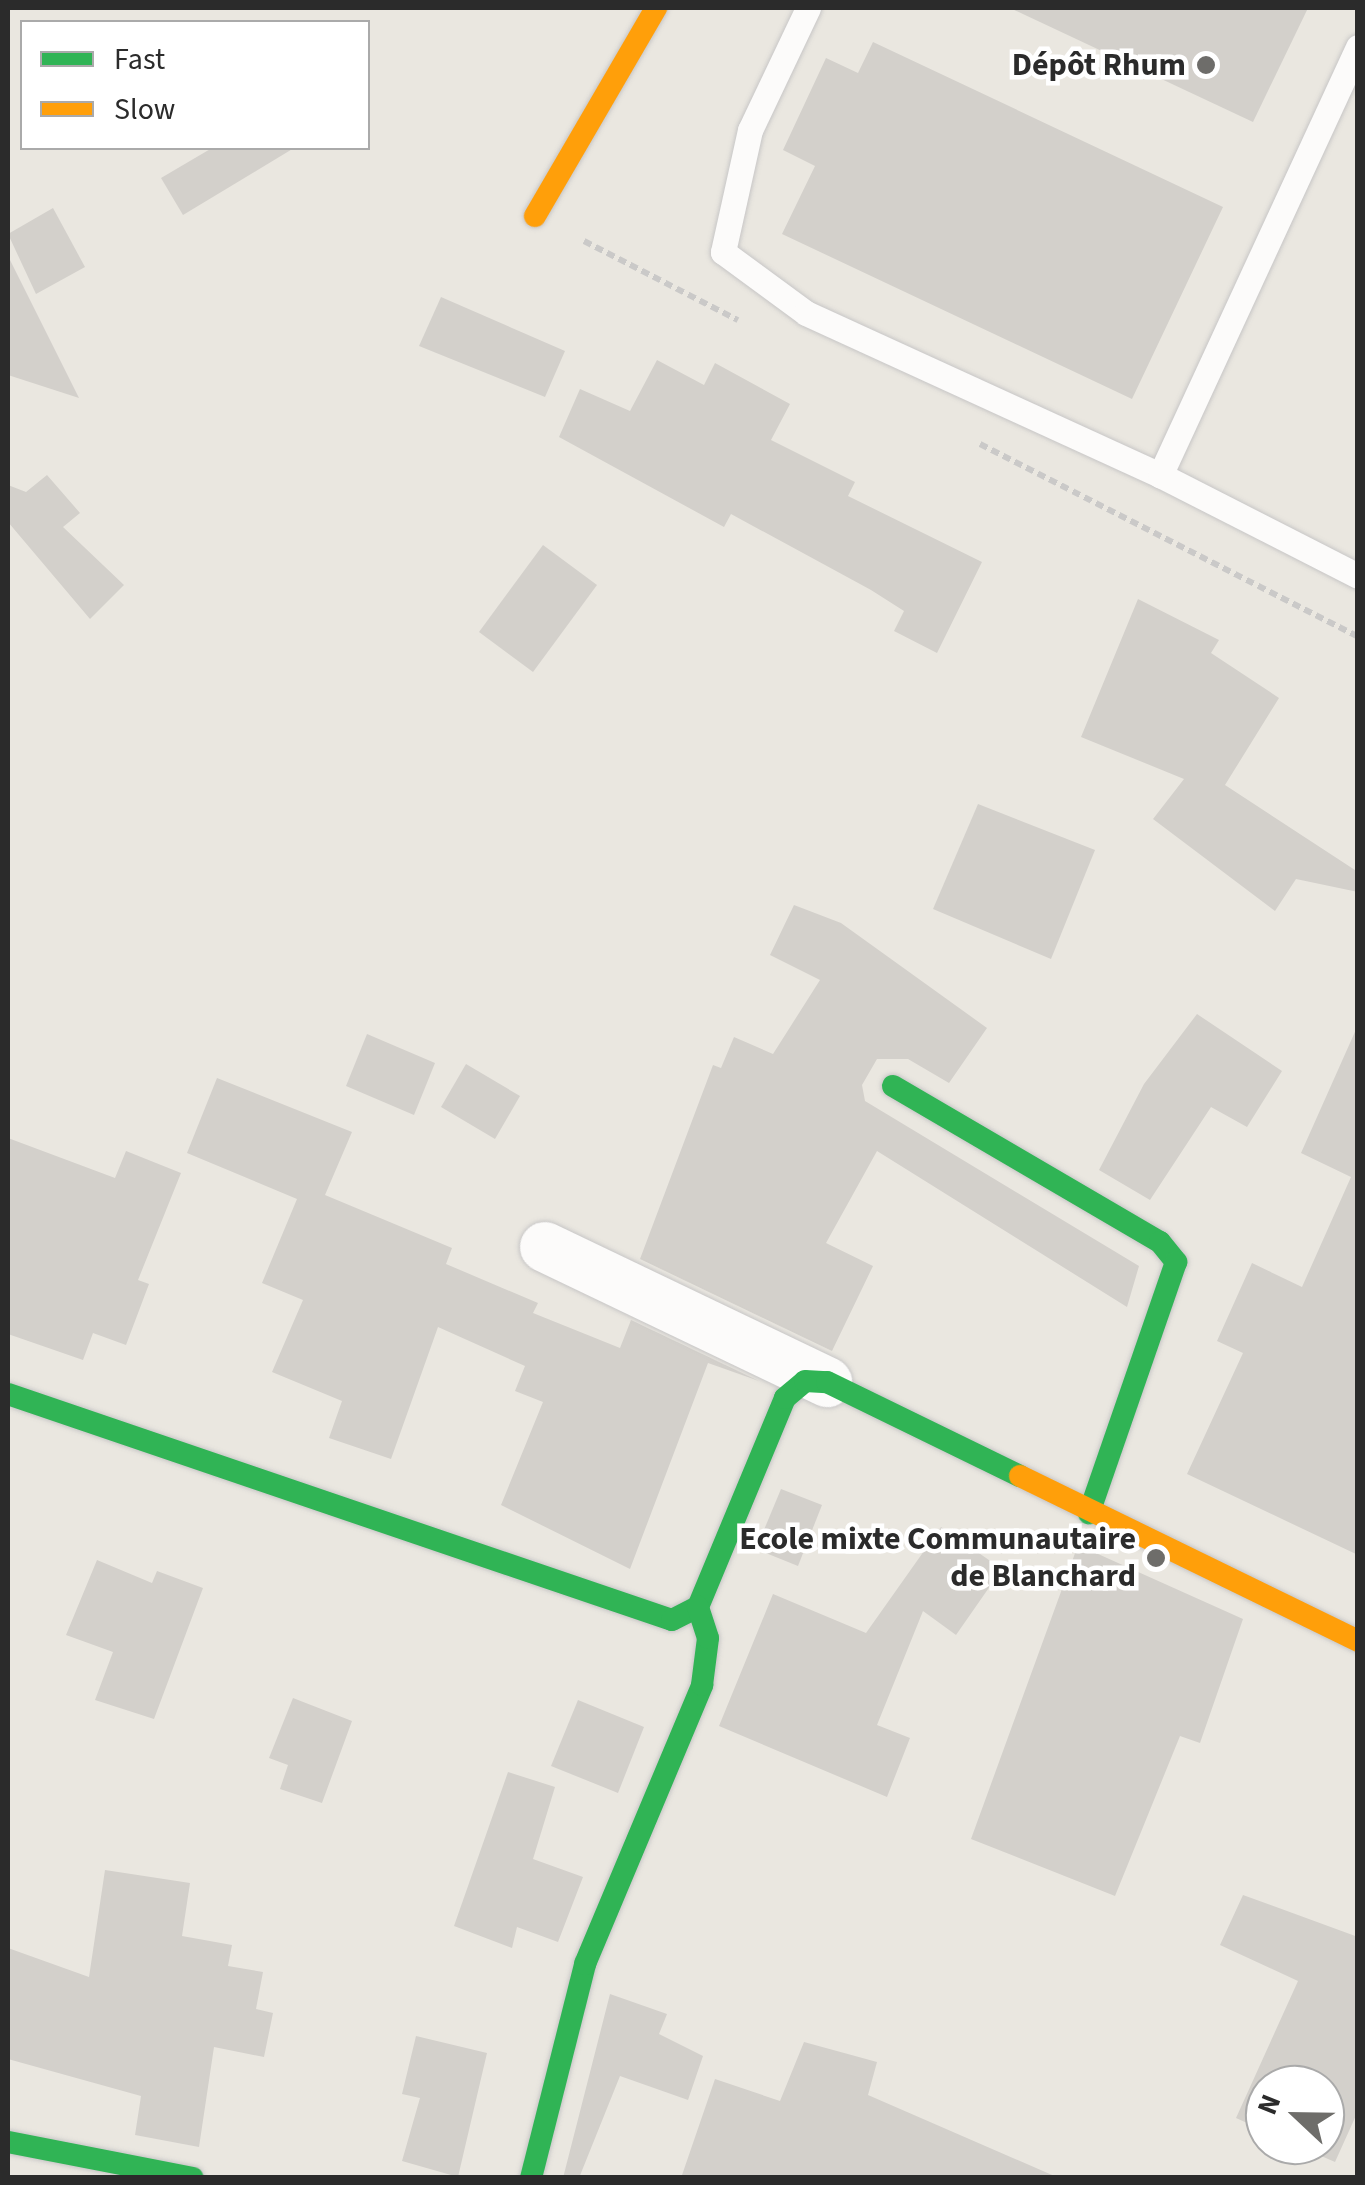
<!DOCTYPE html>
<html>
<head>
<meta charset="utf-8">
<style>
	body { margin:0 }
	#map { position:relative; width:1365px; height:2185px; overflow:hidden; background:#eae7e0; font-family:"Source Sans 3",sans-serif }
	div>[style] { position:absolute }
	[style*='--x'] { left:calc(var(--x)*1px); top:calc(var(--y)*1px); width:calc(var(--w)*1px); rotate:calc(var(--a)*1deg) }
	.building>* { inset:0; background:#d3d0cb }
	.path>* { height:6px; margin-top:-3px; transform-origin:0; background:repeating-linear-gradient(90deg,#cac9c8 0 8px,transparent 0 13px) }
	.roads { filter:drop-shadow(0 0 2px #c7c6c6) drop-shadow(0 0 2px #c7c6c6) }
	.lane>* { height:25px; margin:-12.5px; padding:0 12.5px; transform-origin:12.5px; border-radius:12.5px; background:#fcfbfa }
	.street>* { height:50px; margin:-25px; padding:0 25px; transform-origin:25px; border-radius:25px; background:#fcfbfa }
	.fast>* { height:22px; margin:-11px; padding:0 11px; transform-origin:11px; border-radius:11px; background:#30b455 }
	.slow>* { height:22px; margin:-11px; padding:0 11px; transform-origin:11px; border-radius:11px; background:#ff9f0a }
	.dots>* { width:28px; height:28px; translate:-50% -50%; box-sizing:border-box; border:5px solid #fff; border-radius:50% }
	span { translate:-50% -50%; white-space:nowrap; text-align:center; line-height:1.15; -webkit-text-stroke:9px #fff; paint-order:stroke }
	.poi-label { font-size:32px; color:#2b2b2b; font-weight:700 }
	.right { translate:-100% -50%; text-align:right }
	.frame { position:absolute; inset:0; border:10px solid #2b2b2b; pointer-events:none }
	.legend { position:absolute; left:20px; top:20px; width:350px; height:130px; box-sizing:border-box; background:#fff; border:2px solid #aaa; margin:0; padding:12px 18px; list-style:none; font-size:30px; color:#2b2b2b }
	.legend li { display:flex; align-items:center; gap:20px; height:50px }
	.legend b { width:50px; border:2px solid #aaa }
	.north { position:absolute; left:1245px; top:2065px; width:100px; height:100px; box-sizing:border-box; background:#fff; border:2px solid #aaa; border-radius:50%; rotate:292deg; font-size:28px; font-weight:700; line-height:40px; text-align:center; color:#2b2b2b }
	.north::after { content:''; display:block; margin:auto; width:35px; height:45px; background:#6e6d6a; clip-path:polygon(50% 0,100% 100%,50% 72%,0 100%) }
</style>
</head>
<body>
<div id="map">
	<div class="building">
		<i style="clip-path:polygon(1010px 8px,1308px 8px,1253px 122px)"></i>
		<i style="clip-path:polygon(873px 42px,1223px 207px,1132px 399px,782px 234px,815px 166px,783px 150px,826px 58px,858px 73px)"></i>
		<i style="clip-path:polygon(212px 148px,294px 148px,183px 215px,161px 178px)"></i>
		<i style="clip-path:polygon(53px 208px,85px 267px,36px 294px,8px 234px)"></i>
		<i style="clip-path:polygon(8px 256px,79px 398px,8px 375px)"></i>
		<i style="clip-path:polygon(441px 297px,565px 351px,545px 397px,419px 346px)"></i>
		<i style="clip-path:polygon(657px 360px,704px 385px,715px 363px,790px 404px,771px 440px,855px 482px,848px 496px,982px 562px,937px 653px,894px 631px,904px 611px,871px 590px,731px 514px,724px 527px,559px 437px,580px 389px,630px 411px)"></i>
		<i style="clip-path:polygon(47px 475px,80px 513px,63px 527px,124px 585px,90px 619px,8px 522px,8px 485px,26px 492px)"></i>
		<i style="clip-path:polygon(543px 545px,597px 585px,533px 672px,479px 632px)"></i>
		<i style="clip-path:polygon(1138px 599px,1219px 640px,1211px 653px,1279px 698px,1225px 785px,1358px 872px,1358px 892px,1296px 879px,1275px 911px,1153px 819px,1184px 779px,1081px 737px)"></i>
		<i style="clip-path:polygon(978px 804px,1095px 850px,1051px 959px,933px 909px)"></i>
		<i style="clip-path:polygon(794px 905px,841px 923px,987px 1028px,949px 1083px,908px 1059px,877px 1059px,862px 1085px,865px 1101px,1139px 1266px,1127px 1307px,877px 1151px,826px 1243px,873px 1266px,832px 1351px,640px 1259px,713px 1065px,721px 1068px,734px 1037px,773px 1054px,820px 980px,770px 955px)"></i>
		<i style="clip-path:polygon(1197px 1014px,1282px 1071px,1247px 1127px,1211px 1107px,1150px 1200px,1099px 1170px,1144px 1084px)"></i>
		<i style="clip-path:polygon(1358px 1025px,1358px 1555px,1187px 1474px,1243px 1353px,1217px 1341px,1252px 1263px,1302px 1287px,1351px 1177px,1301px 1153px)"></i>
		<i style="clip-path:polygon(367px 1034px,435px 1063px,414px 1115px,346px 1086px)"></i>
		<i style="clip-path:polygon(466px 1064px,520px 1096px,495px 1139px,441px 1107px)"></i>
		<i style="clip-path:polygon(217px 1078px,352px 1132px,325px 1195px,452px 1248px,446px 1264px,538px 1303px,533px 1313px,620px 1348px,631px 1320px,759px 1381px,708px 1363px,630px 1569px,501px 1505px,543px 1402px,515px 1391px,525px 1366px,438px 1327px,391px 1459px,329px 1438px,342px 1401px,272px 1372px,303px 1300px,262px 1283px,297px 1199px,187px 1153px)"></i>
		<i style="clip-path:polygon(8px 1138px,115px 1178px,126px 1151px,181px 1173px,138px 1280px,149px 1284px,126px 1345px,93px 1333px,83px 1360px,8px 1334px)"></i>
		<i style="clip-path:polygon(781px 1489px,822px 1505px,798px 1566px,756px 1549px)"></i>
		<i style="clip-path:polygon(941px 1527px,1002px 1569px,956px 1635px,923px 1611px,877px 1725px,910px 1738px,887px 1797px,719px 1726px,773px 1594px,866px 1633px)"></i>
		<i style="clip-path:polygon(1078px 1545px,1243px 1619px,1200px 1743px,1180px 1736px,1115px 1896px,971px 1839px)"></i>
		<i style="clip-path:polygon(97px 1560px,152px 1583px,157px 1571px,203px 1588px,154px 1719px,95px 1700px,113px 1652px,66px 1635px)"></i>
		<i style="clip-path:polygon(293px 1698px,352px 1721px,322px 1803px,280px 1789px,288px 1765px,269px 1758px)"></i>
		<i style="clip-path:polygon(578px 1700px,644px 1727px,618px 1793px,551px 1766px)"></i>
		<i style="clip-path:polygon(508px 1772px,555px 1787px,533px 1859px,583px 1877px,558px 1942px,517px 1927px,512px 1948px,454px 1926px)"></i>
		<i style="clip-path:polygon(105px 1870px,190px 1883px,182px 1936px,232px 1945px,228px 1966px,263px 1972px,256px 2009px,273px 2013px,264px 2057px,214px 2047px,199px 2147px,135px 2135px,141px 2096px,8px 2059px,8px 1948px,89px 1977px)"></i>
		<i style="clip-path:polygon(1243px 1895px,1358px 1937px,1358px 2111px,1335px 2162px,1296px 2145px,1325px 2145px,1325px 2085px,1265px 2085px,1265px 2131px,1236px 2118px,1298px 1981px,1220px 1945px)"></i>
		<i style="clip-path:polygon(610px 1994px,667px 2014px,659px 2034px,703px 2056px,688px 2100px,620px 2076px,579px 2178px,563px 2178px)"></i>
		<i style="clip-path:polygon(416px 2036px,487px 2053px,458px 2177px,402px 2161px,420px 2098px,402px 2094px)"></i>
		<i style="clip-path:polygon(804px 2042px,877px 2062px,868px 2095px,1059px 2178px,681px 2178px,715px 2079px,780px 2101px)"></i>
	</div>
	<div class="path">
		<i style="--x:584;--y:241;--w:173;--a:27.2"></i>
		<i style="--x:980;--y:444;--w:424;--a:27"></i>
	</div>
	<div class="roads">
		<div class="lane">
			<i style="--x:808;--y:8;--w:135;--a:115.4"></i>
			<i style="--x:750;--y:130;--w:125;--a:102.5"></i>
			<i style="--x:723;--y:252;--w:103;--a:36.3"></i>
			<i style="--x:806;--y:313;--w:389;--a:24.6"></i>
			<i style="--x:1358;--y:47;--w:472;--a:114.8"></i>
			<i style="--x:1160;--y:475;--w:222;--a:27"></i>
		</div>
		<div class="street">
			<i style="--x:545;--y:1247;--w:313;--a:25.6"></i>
		</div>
		<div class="fast">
			<i style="--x:893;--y:1086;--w:309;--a:30.3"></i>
			<i style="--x:1160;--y:1242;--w:26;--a:51"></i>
			<i style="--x:1176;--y:1262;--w:266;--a:109.1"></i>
			<i style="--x:8;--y:1394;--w:701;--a:18.8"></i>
			<i style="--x:672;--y:1620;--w:29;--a:-27"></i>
			<i style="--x:698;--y:1607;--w:226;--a:-67.4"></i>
			<i style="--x:785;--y:1398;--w:26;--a:-40"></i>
			<i style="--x:805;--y:1381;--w:22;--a:3"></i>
			<i style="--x:827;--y:1382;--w:215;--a:26"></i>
			<i style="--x:8;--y:2142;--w:188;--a:11"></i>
			<i style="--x:531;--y:2178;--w:221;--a:-75.8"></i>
			<i style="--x:585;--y:1964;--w:303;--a:-67.2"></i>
			<i style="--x:702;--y:1685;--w:47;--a:-82.7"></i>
			<i style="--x:708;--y:1638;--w:33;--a:-108"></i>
		</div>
		<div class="slow">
			<i style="--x:535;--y:216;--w:241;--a:-59.8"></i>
			<i style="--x:1020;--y:1476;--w:376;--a:26"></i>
		</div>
	</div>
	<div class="dots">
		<i style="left:1206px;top:65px;background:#6e6d6a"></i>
		<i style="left:1156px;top:1558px;background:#6e6d6a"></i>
	</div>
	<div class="poi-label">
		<span class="right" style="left:1186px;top:65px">Dépôt Rhum</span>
		<span class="right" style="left:1136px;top:1558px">Ecole mixte Communautaire<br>de Blanchard</span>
	</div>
	<div class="frame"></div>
	<ul class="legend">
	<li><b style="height:12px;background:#30b455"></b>Fast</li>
	<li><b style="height:12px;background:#ff9f0a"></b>Slow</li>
	</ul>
	<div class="north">N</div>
</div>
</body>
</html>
